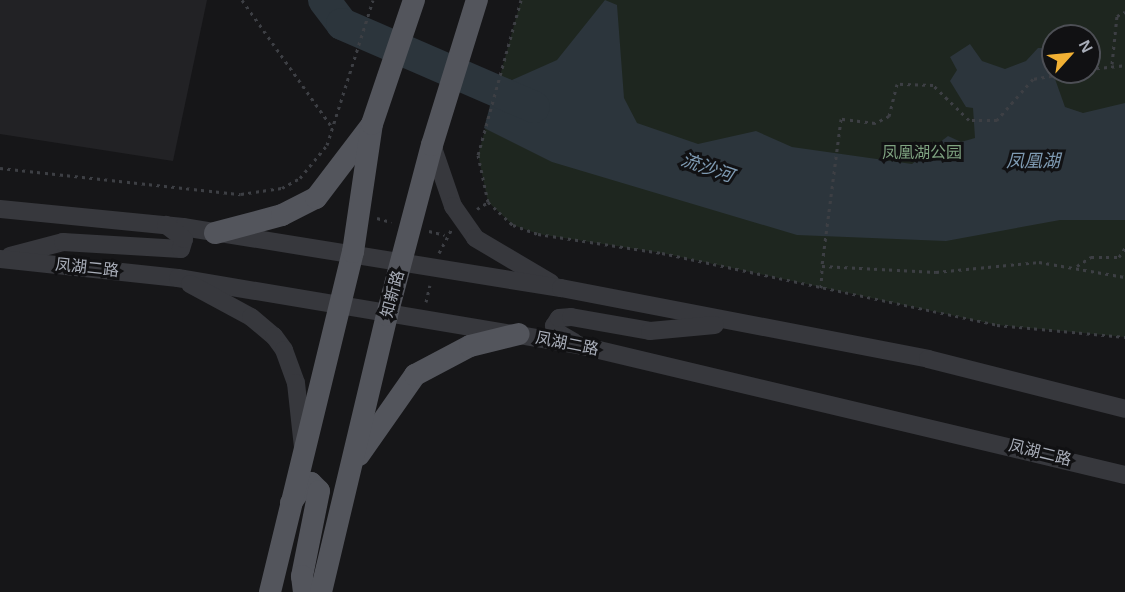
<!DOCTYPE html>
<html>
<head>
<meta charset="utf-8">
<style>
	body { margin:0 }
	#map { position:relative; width:1125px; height:592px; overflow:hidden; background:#161618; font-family:Arial,"Noto Sans SC",sans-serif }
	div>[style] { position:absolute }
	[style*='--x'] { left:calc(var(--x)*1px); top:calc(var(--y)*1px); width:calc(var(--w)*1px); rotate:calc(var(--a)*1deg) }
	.built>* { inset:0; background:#222225 }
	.green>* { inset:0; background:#1e261f }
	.water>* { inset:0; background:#2c353c }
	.river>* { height:32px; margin:-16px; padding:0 16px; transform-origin:16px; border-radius:16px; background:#2c353c }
	.path>* { height:3px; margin-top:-1.5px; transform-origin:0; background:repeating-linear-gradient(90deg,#3d3f44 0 3px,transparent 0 7.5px) }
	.minor>* { height:18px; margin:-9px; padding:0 9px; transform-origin:9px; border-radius:9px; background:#37383d }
	.major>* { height:22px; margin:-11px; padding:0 11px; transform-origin:11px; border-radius:11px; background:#53555c }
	span { translate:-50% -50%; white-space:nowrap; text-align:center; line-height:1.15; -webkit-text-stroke:6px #111113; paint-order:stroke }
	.park-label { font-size:16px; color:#7fa381 }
	.street-label { font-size:16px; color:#a8adb8 }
	.water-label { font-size:18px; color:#7f9bb3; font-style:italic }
	.north { position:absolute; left:1041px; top:24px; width:60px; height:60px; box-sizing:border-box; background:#111113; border:2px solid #4d4f55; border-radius:50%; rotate:63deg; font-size:16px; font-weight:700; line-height:24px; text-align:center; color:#a8adb8 }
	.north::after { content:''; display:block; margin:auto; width:21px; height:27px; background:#f2b134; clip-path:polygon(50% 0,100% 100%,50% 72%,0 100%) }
</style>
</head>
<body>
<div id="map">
	<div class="built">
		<i style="clip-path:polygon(0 0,207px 0,173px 161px,0 134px)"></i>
	</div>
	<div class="green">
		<i style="clip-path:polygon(evenodd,521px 0,1125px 0,1125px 337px,997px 325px,662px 253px,538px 234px,513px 225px,488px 202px,478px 155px,521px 0,1053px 36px,1089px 36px,1089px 72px,1053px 72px,1053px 36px)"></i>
	</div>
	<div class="water">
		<i style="clip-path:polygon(605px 0,617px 5px,624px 98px,637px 123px,698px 144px,756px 131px,792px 147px,912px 164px,948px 136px,961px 142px,975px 138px,973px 108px,966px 107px,950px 81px,957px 70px,950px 57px,970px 44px,982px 61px,1005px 69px,1026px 61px,1038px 48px,1044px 48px,1065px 107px,1083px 113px,1125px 103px,1125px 220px,1060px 220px,946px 241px,797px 235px,552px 162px,484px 128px,498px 76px,512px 80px,557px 60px)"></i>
	</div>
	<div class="river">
		<i style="--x:324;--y:0;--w:30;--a:53"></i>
		<i style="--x:342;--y:24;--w:209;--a:23.4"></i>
	</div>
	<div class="path">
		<i style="--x:242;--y:0;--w:156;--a:54.7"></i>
		<i style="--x:521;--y:0;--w:161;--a:105.5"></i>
		<i style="--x:478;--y:155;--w:48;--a:78"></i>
		<i style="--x:488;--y:202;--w:34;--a:43"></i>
		<i style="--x:513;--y:225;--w:27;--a:20"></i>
		<i style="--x:538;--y:234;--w:125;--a:8.7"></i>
		<i style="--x:662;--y:253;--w:343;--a:12.1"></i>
		<i style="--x:997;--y:325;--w:129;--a:5.4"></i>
		<i style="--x:1112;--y:64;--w:48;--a:-84.1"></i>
		<i style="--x:1117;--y:16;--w:9;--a:-27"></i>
		<i style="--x:1089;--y:69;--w:36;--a:-6"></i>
		<i style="--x:1074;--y:72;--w:42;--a:170.3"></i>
		<i style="--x:1033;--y:79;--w:55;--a:131.3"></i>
		<i style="--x:997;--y:120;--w:28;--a:180"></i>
		<i style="--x:969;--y:120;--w:50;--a:-135.8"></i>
		<i style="--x:933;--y:85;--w:36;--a:-178"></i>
		<i style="--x:897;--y:84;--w:33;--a:104"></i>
		<i style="--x:889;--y:116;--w:16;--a:153"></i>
		<i style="--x:875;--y:123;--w:34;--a:-173"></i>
		<i style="--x:841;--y:119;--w:148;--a:97.4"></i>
		<i style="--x:822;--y:266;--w:114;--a:3"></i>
		<i style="--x:936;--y:272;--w:103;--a:-5.5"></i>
		<i style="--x:1039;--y:262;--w:87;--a:9.9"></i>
		<i style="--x:0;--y:168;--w:242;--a:6.2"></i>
		<i style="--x:241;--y:194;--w:41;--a:-8.3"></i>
		<i style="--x:282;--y:188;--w:21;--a:-29"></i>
		<i style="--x:300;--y:178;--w:43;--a:-50.7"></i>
		<i style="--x:327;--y:145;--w:152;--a:-72.4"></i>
		<i style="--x:477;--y:209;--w:13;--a:-32"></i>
		<i style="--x:377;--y:218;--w:15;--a:16"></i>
		<i style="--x:429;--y:231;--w:16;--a:14"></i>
		<i style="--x:439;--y:253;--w:26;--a:-62"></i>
		<i style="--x:1077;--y:266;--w:17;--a:-33"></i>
		<i style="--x:1091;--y:257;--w:28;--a:0"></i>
		<i style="--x:1119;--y:257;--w:11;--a:-56"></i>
		<i style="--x:821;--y:288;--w:22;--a:-87"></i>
		<i style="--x:426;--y:302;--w:17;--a:-77"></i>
	</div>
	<div class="minor">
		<i style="--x:432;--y:145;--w:65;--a:71"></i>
		<i style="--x:453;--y:206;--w:39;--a:55"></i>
		<i style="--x:475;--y:238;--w:88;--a:30.6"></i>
		<i style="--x:0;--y:209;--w:184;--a:5.6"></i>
		<i style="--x:183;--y:227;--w:383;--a:9.2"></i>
		<i style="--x:561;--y:288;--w:374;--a:10.9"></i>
		<i style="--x:928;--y:359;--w:203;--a:14.2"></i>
		<i style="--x:10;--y:256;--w:55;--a:-14.8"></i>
		<i style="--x:63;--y:242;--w:118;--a:3.4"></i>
		<i style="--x:181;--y:249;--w:10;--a:-73"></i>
		<i style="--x:184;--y:239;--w:23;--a:-142"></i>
		<i style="--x:0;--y:259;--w:179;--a:6.1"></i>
		<i style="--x:178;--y:278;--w:406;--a:9.5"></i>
		<i style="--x:578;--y:345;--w:562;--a:13.37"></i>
		<i style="--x:190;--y:284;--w:69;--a:28.4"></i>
		<i style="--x:251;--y:317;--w:30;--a:40"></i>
		<i style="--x:274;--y:336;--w:17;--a:54"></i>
		<i style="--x:284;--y:350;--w:35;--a:70"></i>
		<i style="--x:296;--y:383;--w:64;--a:83.8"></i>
		<i style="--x:574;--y:342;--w:20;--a:-150"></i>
		<i style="--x:557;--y:332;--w:7;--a:-117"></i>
		<i style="--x:554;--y:326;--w:9;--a:-58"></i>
		<i style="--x:559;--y:318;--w:12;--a:-5"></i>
		<i style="--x:571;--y:317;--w:80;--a:10"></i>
		<i style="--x:650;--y:331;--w:65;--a:-5.3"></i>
	</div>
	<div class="major">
		<i style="--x:215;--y:233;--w:69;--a:-15"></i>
		<i style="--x:282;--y:215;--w:38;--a:-27"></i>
		<i style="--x:316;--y:198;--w:89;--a:-52.7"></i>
		<i style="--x:359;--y:455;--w:98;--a:-55"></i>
		<i style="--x:415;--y:375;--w:62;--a:-27.8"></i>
		<i style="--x:470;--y:346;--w:50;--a:-13.8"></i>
		<i style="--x:291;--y:503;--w:23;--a:-56"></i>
		<i style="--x:304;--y:484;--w:7;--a:-8"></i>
		<i style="--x:311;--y:483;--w:11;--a:45"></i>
		<i style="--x:319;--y:491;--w:87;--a:101.3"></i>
		<i style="--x:302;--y:576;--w:16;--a:83"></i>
		<i style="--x:270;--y:592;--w:350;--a:-76.3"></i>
		<i style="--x:353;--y:252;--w:129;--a:-81.6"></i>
		<i style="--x:372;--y:124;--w:131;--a:-71.3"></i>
		<i style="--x:321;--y:592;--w:285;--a:-76.6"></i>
		<i style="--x:387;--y:315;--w:176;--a:-75.2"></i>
		<i style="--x:432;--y:145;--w:152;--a:-72.8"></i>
	</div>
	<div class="park-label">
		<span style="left:922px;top:153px">凤凰湖公园</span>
	</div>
	<div class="street-label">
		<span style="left:87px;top:268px;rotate:6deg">凤湖二路</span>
		<span style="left:393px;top:294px;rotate:-75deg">知新路</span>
		<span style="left:567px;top:344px;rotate:11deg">凤湖二路</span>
		<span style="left:1040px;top:453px;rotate:14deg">凤湖二路</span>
	</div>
	<div class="water-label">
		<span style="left:1033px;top:161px">凤凰湖</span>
		<span style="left:707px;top:168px;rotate:19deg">流沙河</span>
	</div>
	<div class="north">N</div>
</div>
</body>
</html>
